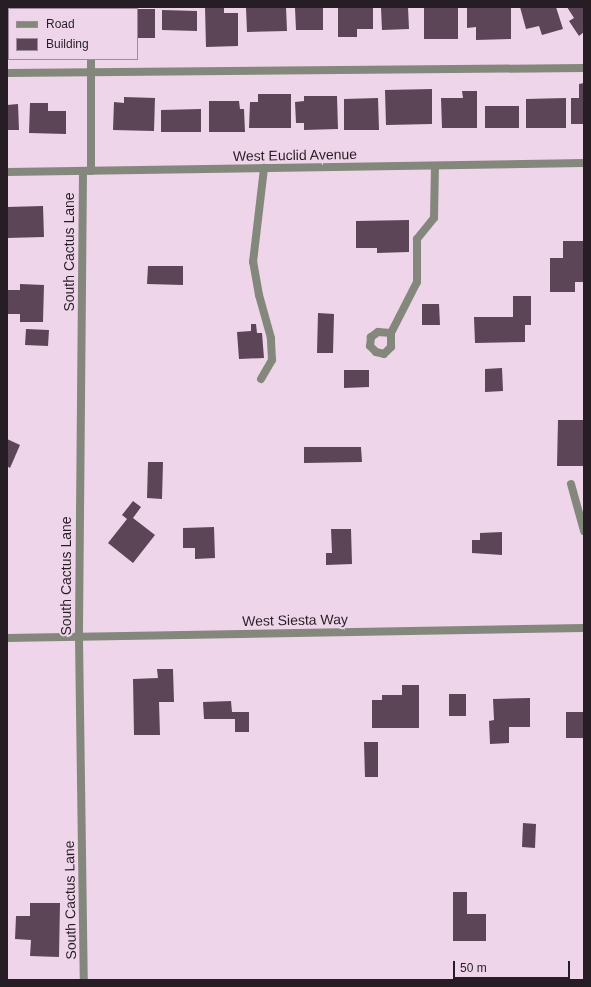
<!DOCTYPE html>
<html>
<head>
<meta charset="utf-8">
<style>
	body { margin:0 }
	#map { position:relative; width:591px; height:987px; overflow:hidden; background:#efd5ea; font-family:Arial,sans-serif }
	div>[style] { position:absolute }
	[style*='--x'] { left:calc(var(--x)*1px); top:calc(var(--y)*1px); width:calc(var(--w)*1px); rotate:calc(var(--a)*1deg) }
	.building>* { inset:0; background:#5b4557 }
	.service>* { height:8px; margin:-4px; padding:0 4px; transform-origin:4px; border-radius:4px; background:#84887c }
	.minor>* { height:8px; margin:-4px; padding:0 4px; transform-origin:4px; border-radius:4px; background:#84887c }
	span { translate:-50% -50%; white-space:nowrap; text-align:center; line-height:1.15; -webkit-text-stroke:4px #efd5ea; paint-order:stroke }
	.street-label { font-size:14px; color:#271e25 }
	.frame { position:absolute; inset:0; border:8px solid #271e25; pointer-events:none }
	.legend { position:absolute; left:8px; top:8px; width:130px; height:52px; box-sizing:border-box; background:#efd5ea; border:1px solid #9f8c9b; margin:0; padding:5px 7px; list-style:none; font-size:12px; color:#271e25 }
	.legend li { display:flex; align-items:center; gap:8px; height:20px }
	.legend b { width:20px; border:1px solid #9f8c9b }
	.scale { position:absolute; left:453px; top:961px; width:117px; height:18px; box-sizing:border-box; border:2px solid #271e25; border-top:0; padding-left:5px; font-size:12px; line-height:14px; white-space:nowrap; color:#271e25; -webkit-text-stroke:3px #efd5ea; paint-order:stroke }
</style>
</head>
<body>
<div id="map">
	<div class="building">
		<i style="clip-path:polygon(205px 7px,224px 7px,224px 13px,238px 13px,238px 46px,206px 47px)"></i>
		<i style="clip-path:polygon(286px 7px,287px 31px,247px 32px,246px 8px)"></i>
		<i style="clip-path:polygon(338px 7px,373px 7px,373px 29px,357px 29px,357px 37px,338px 37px)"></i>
		<i style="clip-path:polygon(408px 7px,409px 29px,382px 30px,381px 8px)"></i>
		<i style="clip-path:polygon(424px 7px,458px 7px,458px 39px,424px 39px)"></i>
		<i style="clip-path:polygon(467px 7px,511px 7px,511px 39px,476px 40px,476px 27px,467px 28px)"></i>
		<i style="clip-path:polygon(520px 7px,556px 7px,563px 29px,542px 35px,539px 26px,526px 29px)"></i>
		<i style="clip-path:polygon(567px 7px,584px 7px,584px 32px,579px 36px,569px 21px,574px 18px)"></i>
		<i style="clip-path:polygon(295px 8px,323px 8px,323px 30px,296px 30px)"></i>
		<i style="clip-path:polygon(137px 9px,155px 9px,155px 38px,137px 38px)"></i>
		<i style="clip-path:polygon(162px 10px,197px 11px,197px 31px,162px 30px)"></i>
		<i style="clip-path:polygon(7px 12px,9px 12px,9px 39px,7px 39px)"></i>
		<i style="clip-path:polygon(584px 83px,584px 124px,571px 124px,571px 98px,579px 98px,579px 84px)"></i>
		<i style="clip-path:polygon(432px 89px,432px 124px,386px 125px,385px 90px)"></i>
		<i style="clip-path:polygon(462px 91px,477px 91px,477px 128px,442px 128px,441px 98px,463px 98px)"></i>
		<i style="clip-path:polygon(258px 94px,291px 94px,291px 128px,249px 128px,250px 102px,258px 102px)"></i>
		<i style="clip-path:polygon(304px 96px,337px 96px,338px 129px,304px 130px,304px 123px,296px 123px,295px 102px,304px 101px)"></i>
		<i style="clip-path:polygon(124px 97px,155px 98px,154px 131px,113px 130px,114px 102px,124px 103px)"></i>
		<i style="clip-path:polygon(378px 98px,379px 130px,344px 130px,344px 99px)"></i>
		<i style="clip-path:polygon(566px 98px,566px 128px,526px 128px,526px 99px)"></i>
		<i style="clip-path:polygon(209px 101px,239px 101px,240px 109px,244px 109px,245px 132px,209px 132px)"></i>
		<i style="clip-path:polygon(30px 103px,48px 103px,48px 111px,66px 111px,66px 134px,29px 133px)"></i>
		<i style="clip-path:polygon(18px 104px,19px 130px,7px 130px,7px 105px)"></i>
		<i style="clip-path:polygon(485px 106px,519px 106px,519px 128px,485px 128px)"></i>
		<i style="clip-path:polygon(201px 109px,201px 132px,161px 132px,161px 110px)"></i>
		<i style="clip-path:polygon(43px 206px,44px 237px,7px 238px,7px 207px)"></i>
		<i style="clip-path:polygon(409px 220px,409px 252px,377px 253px,377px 248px,356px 248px,356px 221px)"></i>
		<i style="clip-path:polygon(563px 241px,584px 241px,584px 282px,575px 282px,575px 292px,550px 292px,550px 258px,563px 258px)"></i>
		<i style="clip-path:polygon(148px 266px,183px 266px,183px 285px,147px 284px)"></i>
		<i style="clip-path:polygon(20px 284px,44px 285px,43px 322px,20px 322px,20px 314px,7px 314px,8px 290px,20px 290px)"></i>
		<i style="clip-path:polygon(513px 296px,531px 296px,531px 325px,525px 325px,525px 342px,475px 343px,474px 317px,513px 317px)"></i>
		<i style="clip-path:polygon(422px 304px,439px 304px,440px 325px,422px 325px)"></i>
		<i style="clip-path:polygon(318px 313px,334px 314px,333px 353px,317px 353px)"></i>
		<i style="clip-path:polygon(251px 324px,256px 324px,257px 333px,262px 333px,264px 358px,239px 359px,237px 332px,251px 331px)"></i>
		<i style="clip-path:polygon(26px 329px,49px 330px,48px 346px,25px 345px)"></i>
		<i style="clip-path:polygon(502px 368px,503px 391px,485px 392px,485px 369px)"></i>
		<i style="clip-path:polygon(344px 370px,369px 370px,369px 387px,344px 388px)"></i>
		<i style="clip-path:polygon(558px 420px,584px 420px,584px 466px,557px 466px)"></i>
		<i style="clip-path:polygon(7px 439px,20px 445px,10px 468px,7px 466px)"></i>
		<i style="clip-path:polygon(304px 447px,361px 447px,362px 462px,304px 463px)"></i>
		<i style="clip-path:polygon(148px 462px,163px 462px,162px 499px,147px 498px)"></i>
		<i style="clip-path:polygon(133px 501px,141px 507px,133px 518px,155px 535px,133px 563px,108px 543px,127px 519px,122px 515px)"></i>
		<i style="clip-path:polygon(214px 527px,215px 558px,195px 559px,195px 548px,183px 548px,183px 528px)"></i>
		<i style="clip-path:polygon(331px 529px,351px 529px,352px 564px,326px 565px,326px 553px,332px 553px)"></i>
		<i style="clip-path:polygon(502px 532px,502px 555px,472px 553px,472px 540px,480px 540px,480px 533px)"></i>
		<i style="clip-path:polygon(157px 669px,173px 669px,174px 702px,159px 702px,160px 735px,134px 735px,133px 679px,158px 678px)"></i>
		<i style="clip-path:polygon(402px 685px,419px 685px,419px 728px,372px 728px,372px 700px,382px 700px,382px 695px,402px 695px)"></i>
		<i style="clip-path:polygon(449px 694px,466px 694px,466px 716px,449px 716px)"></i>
		<i style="clip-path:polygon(530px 698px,530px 727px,509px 727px,509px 743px,490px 744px,489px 721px,494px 720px,493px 699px)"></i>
		<i style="clip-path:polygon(231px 701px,232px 712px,249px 712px,249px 732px,235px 732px,235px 719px,204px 719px,203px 702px)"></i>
		<i style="clip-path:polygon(566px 712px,584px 712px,584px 738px,566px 738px)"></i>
		<i style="clip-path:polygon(364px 742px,378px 742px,378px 777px,365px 777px)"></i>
		<i style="clip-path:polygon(523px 823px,536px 824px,535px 848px,522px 847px)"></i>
		<i style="clip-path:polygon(453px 892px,467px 892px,467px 914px,486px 914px,486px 941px,453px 941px)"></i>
		<i style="clip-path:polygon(30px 903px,60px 903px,59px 957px,30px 956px,31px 940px,15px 939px,16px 916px,30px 916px)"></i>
	</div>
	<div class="service">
		<i style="--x:7;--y:73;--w:577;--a:-0.5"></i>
		<i style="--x:391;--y:333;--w:13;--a:-176"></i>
		<i style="--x:378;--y:332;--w:9;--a:144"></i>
		<i style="--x:371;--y:337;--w:9;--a:96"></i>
		<i style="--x:370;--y:346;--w:8;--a:45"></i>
		<i style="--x:376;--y:352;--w:8;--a:14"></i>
		<i style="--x:384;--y:354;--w:10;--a:-45"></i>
		<i style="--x:391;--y:347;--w:14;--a:-90"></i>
		<i style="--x:391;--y:333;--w:57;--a:-63"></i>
		<i style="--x:417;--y:282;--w:43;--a:-90"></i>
		<i style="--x:417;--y:239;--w:27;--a:-51"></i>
		<i style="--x:434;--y:218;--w:52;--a:-88.9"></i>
		<i style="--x:261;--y:379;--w:22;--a:-60"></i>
		<i style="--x:272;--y:360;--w:22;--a:-93"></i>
		<i style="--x:271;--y:338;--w:45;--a:-105.6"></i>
		<i style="--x:259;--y:295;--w:34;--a:-100"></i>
		<i style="--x:253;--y:262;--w:95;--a:-83.3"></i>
		<i style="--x:571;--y:484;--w:49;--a:74.5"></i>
	</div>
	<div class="minor">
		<i style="--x:91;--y:9;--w:2;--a:-90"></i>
		<i style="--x:83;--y:171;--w:467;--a:90.5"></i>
		<i style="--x:79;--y:638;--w:342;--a:89.2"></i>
		<i style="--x:91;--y:171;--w:112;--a:-90"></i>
		<i style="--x:7;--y:172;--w:577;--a:-0.89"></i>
		<i style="--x:7;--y:638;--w:577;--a:-0.99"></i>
	</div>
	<div class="street-label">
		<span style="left:295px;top:155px;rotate:-1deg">West Euclid Avenue</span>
		<span style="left:69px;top:252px;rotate:-90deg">South Cactus Lane</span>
		<span style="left:66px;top:576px;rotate:-90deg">South Cactus Lane</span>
		<span style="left:295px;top:620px;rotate:-1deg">West Siesta Way</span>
		<span style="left:70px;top:900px;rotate:-91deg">South Cactus Lane</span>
	</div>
	<div class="frame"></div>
	<ul class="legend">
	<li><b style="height:5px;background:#84887c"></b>Road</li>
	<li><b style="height:11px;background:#5b4557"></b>Building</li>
	</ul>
	<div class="scale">50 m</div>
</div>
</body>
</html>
